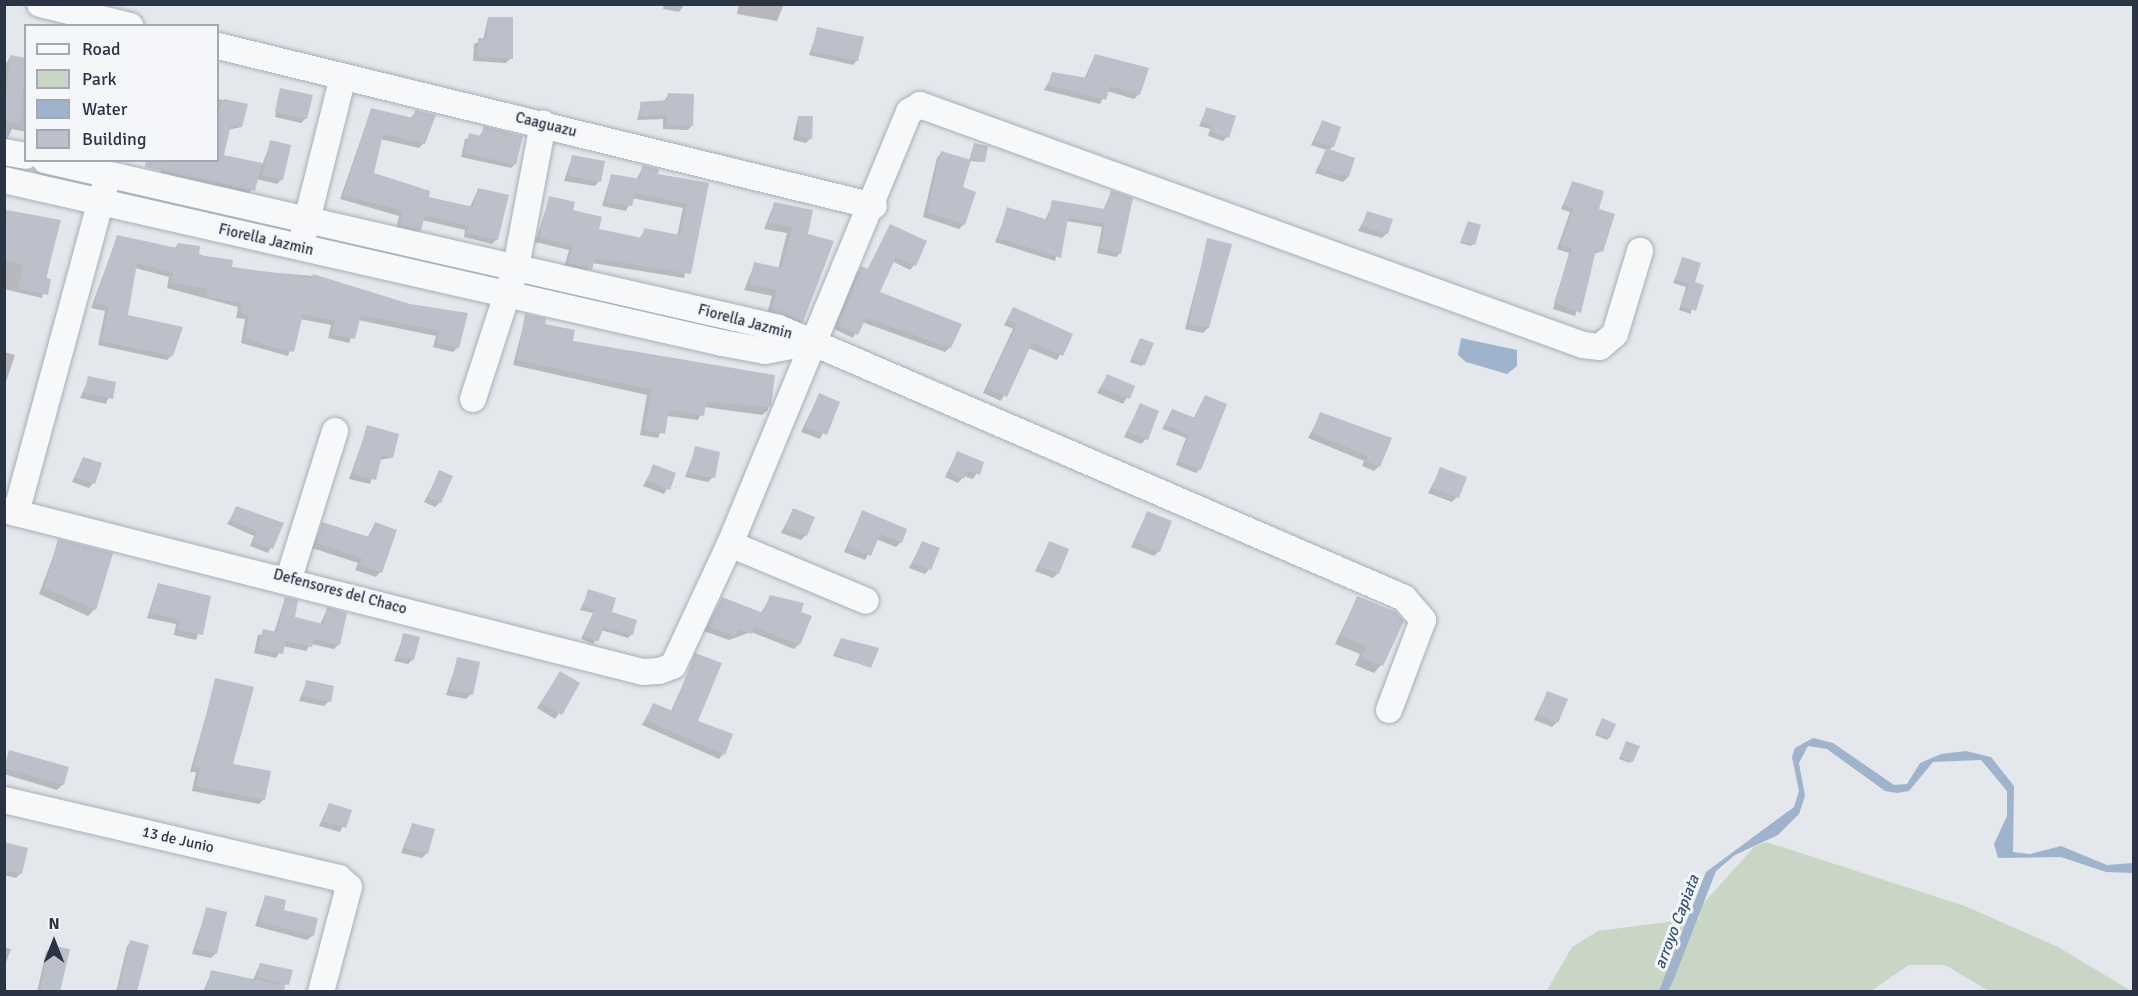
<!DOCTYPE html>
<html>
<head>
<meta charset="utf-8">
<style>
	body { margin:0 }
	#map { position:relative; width:2138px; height:996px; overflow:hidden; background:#e4e7ec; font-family:Signika,sans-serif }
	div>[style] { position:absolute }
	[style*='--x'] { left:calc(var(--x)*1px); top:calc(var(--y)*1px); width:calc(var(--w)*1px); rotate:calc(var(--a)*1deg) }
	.green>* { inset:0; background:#c9d6c5 }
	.water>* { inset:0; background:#9fb4cc }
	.shadow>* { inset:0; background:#0003 }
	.building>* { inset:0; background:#bbc0ca }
	.roads { filter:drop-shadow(0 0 2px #a9aeb7) drop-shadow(0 0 2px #a9aeb7) }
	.minor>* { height:26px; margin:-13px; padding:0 13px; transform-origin:13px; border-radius:13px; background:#f7f8fa }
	span { translate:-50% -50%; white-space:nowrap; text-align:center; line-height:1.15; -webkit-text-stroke:6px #f4f6f9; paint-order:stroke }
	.street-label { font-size:15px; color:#2b3445 }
	.water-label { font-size:16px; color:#34527a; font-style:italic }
	.frame { position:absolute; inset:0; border:6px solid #2b3445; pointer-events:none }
	.legend { position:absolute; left:24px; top:24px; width:195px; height:138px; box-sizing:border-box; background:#f4f6f9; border:2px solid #a4a8b1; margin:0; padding:8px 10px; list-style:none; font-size:18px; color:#2b3445 }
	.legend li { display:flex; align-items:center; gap:12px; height:30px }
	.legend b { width:30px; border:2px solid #a4a8b1 }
	.north { position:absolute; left:24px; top:912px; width:60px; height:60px; -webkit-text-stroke:4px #f4f6f9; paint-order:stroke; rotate:0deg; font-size:16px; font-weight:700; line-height:24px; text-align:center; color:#2b3445 }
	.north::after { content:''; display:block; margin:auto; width:21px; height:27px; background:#2b3445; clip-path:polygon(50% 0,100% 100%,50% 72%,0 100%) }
</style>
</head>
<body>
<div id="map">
	<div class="green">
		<i style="clip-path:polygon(1766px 842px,1965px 906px,2058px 947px,2133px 992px,1989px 991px,1945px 965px,1909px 965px,1871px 991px,1546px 992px,1572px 947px,1598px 931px,1699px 918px,1700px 907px,1754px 847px)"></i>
	</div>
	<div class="water">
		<i style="clip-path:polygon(1461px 338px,1517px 350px,1517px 366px,1507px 374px,1466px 362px,1458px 355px)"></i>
		<i style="clip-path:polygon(1813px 738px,1833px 743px,1894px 785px,1907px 784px,1920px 763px,1941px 754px,1966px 751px,1991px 757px,2014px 786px,2013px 852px,2030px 854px,2061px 846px,2107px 865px,2133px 863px,2133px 873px,2106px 872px,2061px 857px,1998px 858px,1994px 844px,2007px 816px,2007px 791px,1981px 760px,1933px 762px,1909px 791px,1897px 793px,1885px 791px,1827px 749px,1808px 746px,1799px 763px,1805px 796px,1799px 814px,1778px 835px,1735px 855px,1716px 871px,1674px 979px,1668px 991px,1659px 991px,1706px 872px,1794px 807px,1799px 791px,1792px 757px,1795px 748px)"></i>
	</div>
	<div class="shadow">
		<i style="clip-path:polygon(664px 4px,685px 4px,679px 12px,663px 9px)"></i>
		<i style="clip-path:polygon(739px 4px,784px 4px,777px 21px,737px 14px)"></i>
		<i style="clip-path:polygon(488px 18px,511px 58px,506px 63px,473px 61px,474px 44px,483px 40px)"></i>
		<i style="clip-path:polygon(818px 29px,857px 60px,853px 65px,809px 55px)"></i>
		<i style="clip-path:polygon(1095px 55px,1139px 94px,1134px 99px,1107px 91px,1100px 104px,1044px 90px,1053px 74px,1084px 79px)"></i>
		<i style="clip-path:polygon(11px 56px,26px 60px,26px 132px,12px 129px,6px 142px,4px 66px)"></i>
		<i style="clip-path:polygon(281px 90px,306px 118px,301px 123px,275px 117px,280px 93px,271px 116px)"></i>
		<i style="clip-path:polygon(668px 95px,692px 125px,688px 130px,663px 129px,663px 119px,637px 120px,641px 104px,664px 101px)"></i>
		<i style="clip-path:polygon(218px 99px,246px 105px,241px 127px,228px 130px,222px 156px,262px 165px,271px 142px,282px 179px,277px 184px,256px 179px,249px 195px,160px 175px,163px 160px,218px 160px)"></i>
		<i style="clip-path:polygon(1207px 108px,1227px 137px,1223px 141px,1208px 136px,1210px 129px,1199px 126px)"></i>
		<i style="clip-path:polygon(371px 110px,410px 119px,416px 111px,424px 143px,419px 148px,380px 139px,372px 174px,427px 198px,470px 207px,478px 189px,497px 239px,492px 244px,464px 237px,465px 230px,422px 220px,415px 235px,396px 230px,399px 216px,340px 199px)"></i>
		<i style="clip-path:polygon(798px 117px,811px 138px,806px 143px,793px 140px)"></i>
		<i style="clip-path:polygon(1322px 122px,1333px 146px,1328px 151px,1348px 177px,1343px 182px,1315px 173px,1326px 150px,1311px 145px)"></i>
		<i style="clip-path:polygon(484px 128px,514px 165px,511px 168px,461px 157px,465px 139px,479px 137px)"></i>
		<i style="clip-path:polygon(974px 144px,983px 162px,969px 161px,961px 188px,964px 224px,959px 229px,923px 217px,937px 158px,941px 153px,969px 161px)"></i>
		<i style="clip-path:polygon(572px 157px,599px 181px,595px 186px,564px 181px)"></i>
		<i style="clip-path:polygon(643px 167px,656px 175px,707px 184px,684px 278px,592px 263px,586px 274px,564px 268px,569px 250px,535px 242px,550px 197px,597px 230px,639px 239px,645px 230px,677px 236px,683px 208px,632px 198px,626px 211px,602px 206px,611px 176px,636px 180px)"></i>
		<i style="clip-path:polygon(1573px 182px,1597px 210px,1602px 251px,1594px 254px,1575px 316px,1553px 309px,1569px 253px,1557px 249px,1570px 212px,1561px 209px)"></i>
		<i style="clip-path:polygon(1111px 192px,1120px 253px,1116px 257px,1097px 253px,1102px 227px,1066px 221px,1055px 261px,995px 242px,1008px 209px,1045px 221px,1053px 202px,1103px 210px)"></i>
		<i style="clip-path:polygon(774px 204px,806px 235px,802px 321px,795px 327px,766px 317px,772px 296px,744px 290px,755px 263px,778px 269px,787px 233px,764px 229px)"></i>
		<i style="clip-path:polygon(4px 210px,59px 221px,42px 298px,4px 289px)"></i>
		<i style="clip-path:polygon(1368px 213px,1387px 233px,1382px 238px,1358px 231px)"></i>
		<i style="clip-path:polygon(1468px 222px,1473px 244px,1471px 246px,1460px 243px)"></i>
		<i style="clip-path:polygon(890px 226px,914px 265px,910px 270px,892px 261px,878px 293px,950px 347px,945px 352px,862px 322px,853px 338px,834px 329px,857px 272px,867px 270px)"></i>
		<i style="clip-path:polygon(117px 237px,174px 249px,178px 244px,231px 269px,313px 276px,410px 306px,466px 314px,458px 347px,453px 352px,433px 347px,436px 336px,358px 320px,349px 343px,328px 338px,331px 325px,300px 319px,288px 356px,241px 343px,245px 319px,236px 318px,238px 307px,167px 288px,169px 277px,135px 268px,126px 316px,172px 355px,167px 360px,98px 345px,105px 311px,91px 308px)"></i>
		<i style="clip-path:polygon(1208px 240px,1208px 328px,1203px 333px,1185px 329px)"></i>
		<i style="clip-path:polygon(1683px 259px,1693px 283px,1691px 314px,1679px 310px,1686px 287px,1673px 283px)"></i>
		<i style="clip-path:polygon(1013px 309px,1071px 334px,1057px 360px,1028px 348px,1001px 401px,983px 393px,1013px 329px,1004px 325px)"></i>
		<i style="clip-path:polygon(526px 315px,571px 342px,773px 376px,768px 410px,762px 415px,704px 407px,698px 420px,667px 416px,658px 438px,640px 435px,647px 395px,513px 365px)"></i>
		<i style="clip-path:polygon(1141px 339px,1144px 364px,1142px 366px,1130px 362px)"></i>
		<i style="clip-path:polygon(4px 352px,15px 355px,4px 388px)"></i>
		<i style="clip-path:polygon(1107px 376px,1133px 387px,1123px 404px,1097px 393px)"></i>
		<i style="clip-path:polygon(89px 378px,114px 384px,106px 404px,80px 398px)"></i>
		<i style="clip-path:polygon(819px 395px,838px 402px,820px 439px,801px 432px)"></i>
		<i style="clip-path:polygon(1205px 396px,1200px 469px,1196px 473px,1176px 465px,1186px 438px,1162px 429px,1172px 410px,1193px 419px)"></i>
		<i style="clip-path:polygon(1140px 405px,1146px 439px,1141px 444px,1124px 437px)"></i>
		<i style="clip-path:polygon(1321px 414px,1390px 439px,1379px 466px,1374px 471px,1362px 466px,1364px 461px,1308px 438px)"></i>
		<i style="clip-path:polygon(368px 426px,398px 435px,391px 458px,379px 460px,370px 484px,349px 479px)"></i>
		<i style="clip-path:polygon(696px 448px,713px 477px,708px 482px,685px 477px)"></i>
		<i style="clip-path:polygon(957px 453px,983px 463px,973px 479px,964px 476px,958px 483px,945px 477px)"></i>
		<i style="clip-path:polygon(83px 458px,93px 483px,89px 488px,72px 482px)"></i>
		<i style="clip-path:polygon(654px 466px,675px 474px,664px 494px,643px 486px)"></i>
		<i style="clip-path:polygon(1441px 469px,1457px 497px,1452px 502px,1428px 493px)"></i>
		<i style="clip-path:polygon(440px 472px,440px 502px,435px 507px,424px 502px)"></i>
		<i style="clip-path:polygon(237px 508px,282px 524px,268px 553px,250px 546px,254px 536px,227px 524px)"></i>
		<i style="clip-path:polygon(793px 510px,806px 535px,801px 540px,781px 533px)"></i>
		<i style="clip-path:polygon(862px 512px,905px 530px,900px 543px,896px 547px,876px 539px,865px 560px,844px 552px)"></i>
		<i style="clip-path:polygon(1147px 513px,1159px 551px,1154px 556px,1131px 547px)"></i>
		<i style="clip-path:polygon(323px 523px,367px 538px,375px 524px,380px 572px,376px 577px,355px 570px,358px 563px,312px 548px)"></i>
		<i style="clip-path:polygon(59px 541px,95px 609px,88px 616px,39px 594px)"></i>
		<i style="clip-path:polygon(922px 543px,929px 569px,925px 574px,909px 568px)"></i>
		<i style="clip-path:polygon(1049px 543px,1058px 573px,1053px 578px,1035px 571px)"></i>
		<i style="clip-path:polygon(158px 584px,210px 597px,196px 640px,174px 635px,176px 624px,147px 618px)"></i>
		<i style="clip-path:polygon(589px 591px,632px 634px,628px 638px,601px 630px,593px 644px,581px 639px,593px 613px,580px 610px)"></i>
		<i style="clip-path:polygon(771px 596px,799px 612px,799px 644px,794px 649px,751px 632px,729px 640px,704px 631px,722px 598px,761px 613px)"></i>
		<i style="clip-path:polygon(285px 598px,293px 619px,320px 625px,327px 609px,339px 644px,334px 649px,311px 644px,306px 651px,283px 646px,276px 658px,254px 653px,258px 635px,274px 633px)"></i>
		<i style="clip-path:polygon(1357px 598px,1381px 665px,1374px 673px,1355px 665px,1360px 654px,1335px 644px)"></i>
		<i style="clip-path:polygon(404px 635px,413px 659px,408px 664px,394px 661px)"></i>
		<i style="clip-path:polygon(840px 642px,870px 667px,833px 656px)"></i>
		<i style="clip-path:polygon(696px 655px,696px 722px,723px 754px,719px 759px,642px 725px,653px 705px,671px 711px)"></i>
		<i style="clip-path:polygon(458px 659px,471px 694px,466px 699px,446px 695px)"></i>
		<i style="clip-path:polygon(560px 673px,578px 684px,555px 719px,537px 708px)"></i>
		<i style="clip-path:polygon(216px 680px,231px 765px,264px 799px,259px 804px,192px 791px,196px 772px,190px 772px)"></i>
		<i style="clip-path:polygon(307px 681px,329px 701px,324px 706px,299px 701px)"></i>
		<i style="clip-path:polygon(1547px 693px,1557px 722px,1552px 727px,1534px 720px)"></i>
		<i style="clip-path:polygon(1602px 720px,1609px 738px,1607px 740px,1595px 735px)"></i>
		<i style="clip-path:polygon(1625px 745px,1632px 761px,1630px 763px,1619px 759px)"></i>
		<i style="clip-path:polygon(10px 751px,67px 768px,62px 785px,57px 790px,4px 774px)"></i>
		<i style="clip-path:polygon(329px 804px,350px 811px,340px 832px,319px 826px)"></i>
		<i style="clip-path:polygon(412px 825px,427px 853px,422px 858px,401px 853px)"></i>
		<i style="clip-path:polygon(4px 845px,21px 873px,16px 878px,4px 875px)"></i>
		<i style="clip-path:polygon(265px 897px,282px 911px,316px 919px,312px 936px,307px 940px,255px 926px)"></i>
		<i style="clip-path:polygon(207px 908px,216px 953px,211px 958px,192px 954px)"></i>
		<i style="clip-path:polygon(131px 942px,136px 992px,116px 992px,127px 946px)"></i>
		<i style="clip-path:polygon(4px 947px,11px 949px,4px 968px)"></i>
		<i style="clip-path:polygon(51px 947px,58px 992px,37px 992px,46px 952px)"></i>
		<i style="clip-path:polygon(260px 964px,288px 984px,263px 992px,203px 992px,212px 971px,253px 980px)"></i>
	</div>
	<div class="building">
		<i style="clip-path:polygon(488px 17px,513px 17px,513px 59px,478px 57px,478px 38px,487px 38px)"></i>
		<i style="clip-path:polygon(817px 27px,864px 37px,858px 61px,812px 51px)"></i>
		<i style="clip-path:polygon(1095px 54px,1149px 68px,1140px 95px,1110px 86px,1106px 100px,1048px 85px,1052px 72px,1087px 78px)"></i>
		<i style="clip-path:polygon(10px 55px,26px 58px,20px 125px,4px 121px)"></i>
		<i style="clip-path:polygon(280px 88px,313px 95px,307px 119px,275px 112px)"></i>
		<i style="clip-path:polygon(668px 93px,694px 94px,693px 126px,667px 125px,667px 115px,641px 116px,640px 102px,667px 100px)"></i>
		<i style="clip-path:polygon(224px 99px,248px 104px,242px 127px,231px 125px,224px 155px,262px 163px,255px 191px,145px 167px,146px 160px,218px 160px,218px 110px)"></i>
		<i style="clip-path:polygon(1206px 107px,1236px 116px,1229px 138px,1210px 132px,1213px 125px,1202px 122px)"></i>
		<i style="clip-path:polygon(371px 108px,413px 118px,415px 110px,436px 115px,425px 144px,383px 134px,374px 173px,430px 191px,429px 197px,473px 207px,478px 188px,509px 195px,498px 240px,467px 233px,469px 226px,425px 215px,421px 231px,399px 226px,403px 211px,343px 195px)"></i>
		<i style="clip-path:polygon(798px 116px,813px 116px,812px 139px,798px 135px)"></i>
		<i style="clip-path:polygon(1322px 120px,1341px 127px,1334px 147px,1315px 141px)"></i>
		<i style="clip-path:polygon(484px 126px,523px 136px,516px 165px,464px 153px,469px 133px,481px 136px)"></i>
		<i style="clip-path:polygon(270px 140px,291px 145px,283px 180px,263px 175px)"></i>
		<i style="clip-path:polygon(974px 143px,988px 146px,985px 162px,970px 159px)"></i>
		<i style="clip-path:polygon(1326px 148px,1355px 158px,1349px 177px,1319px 168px)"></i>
		<i style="clip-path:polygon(941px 151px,971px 160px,963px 187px,976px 192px,965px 225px,927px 212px)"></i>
		<i style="clip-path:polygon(572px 155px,605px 161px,601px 182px,568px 176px)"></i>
		<i style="clip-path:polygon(642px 165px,659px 169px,658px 174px,709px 183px,691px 274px,595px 258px,592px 270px,568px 263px,573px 246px,539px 237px,549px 196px,575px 202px,573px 210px,602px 217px,599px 229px,642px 238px,644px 228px,680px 235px,687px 204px,635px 193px,632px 206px,606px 202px,611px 174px,640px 179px)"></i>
		<i style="clip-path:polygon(1572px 181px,1604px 191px,1599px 209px,1615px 214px,1603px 252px,1596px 250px,1581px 313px,1554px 302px,1572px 248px,1561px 245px,1573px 208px,1564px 205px)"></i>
		<i style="clip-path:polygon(1111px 190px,1133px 198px,1121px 254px,1100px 249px,1105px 223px,1068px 218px,1061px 258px,998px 238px,1007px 207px,1048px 220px,1052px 200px,1105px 209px)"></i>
		<i style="clip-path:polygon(774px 202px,813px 210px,808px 234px,834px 241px,803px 322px,771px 311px,777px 290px,749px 284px,754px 262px,782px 268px,792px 227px,769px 223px)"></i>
		<i style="clip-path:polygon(7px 210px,61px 220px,46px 278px,51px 279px,48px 295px,18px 289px,23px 265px,4px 260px)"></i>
		<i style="clip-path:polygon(1367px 211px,1393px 219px,1388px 234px,1362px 226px)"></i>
		<i style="clip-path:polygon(1468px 221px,1481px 225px,1475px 245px,1461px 241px)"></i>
		<i style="clip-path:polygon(890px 224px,927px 241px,916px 266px,896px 257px,880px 292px,962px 324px,951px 348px,866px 318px,858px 335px,837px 325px,861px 266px,868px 269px)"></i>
		<i style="clip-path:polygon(117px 235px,177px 248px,178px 243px,200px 246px,199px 255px,233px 260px,232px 267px,312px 278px,313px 274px,410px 304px,468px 313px,459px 348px,437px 343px,440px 331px,361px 315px,355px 339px,332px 334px,335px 321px,303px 314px,294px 352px,278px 349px,245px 338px,249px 315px,240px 313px,242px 303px,206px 297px,207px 289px,171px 283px,173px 273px,137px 263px,128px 315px,183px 327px,173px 356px,101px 341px,109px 306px,95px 303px)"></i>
		<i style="clip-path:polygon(1207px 238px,1232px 244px,1209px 328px,1189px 324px)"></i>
		<i style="clip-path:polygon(1682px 257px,1701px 263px,1695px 282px,1704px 285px,1696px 311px,1681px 306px,1689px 284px,1675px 279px)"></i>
		<i style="clip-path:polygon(1013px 307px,1073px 334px,1063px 356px,1032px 343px,1007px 397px,987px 388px,1017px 324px,1007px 320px)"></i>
		<i style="clip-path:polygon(525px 314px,546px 318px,545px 324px,575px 330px,573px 341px,775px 375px,771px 407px,706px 402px,704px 416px,669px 410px,665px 434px,644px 430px,652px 390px,517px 360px)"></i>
		<i style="clip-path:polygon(1140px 338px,1154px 343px,1145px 365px,1131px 359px)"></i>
		<i style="clip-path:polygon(1107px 374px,1135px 386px,1130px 399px,1101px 388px)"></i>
		<i style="clip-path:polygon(88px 376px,116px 382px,113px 399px,84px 393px)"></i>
		<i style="clip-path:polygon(819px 393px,840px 402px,827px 435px,805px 427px)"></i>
		<i style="clip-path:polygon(1205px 395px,1227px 404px,1201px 470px,1178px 461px,1189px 435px,1165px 425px,1172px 409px,1195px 418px)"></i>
		<i style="clip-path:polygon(1140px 403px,1159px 411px,1148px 440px,1128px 432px)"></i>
		<i style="clip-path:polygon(1320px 412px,1392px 438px,1380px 467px,1366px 461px,1368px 456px,1312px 433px)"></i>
		<i style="clip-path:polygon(367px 425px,399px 434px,393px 458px,382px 455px,376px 480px,353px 474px)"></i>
		<i style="clip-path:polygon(695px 446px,720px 452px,715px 478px,689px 473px)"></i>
		<i style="clip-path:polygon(957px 451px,984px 462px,980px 475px,967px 471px,964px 479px,949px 472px)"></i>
		<i style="clip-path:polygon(83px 457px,102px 463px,95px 484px,75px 477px)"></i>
		<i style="clip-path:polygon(653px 464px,676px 473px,670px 490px,647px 481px)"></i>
		<i style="clip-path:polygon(1440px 467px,1467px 477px,1459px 498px,1432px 488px)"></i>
		<i style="clip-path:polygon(439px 470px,453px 476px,441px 503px,428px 497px)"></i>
		<i style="clip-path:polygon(236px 506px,284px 523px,273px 549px,253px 542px,257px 531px,230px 520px)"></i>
		<i style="clip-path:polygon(793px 508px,815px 517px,807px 536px,785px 528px)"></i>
		<i style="clip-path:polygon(862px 510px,907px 529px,902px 543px,880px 534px,871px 556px,848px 547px)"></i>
		<i style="clip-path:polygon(1147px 511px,1172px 521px,1160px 552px,1135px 542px)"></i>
		<i style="clip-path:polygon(322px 522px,369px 537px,375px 522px,397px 530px,382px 573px,359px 565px,362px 558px,316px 543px)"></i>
		<i style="clip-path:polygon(58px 539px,113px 553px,96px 610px,44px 588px)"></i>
		<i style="clip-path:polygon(922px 541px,940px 548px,931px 570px,913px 563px)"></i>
		<i style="clip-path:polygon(1049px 541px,1069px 549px,1059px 574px,1039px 566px)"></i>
		<i style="clip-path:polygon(158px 583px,211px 596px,203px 635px,178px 630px,180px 620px,151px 613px)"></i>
		<i style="clip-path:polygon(588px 589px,616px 598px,612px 612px,637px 620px,633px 635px,604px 627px,598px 642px,583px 635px,595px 610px,583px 606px)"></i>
		<i style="clip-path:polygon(770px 595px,804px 603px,801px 612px,812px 616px,800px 645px,754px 627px,752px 634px,738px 629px,735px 636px,708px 626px,722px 597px,763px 613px)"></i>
		<i style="clip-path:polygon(1357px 596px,1396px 612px,1404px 621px,1383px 666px,1361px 658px,1366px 646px,1341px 636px)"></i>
		<i style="clip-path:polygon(285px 597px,298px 600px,295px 617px,323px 624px,327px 607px,347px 613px,340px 645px,314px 639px,312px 647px,286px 641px,283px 654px,258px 649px,263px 629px,277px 632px)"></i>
		<i style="clip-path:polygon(403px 633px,420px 637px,414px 660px,398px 657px)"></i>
		<i style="clip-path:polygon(841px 638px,879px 648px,871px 668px,834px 654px)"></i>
		<i style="clip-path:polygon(695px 653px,722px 663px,698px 721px,733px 734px,725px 755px,646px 720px,653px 703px,673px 711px)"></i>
		<i style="clip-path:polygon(457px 657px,480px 662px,473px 695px,450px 690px)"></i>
		<i style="clip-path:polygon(560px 671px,580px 683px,562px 715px,541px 703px)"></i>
		<i style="clip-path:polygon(215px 678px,254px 687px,233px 764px,271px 771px,265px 800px,196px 786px,200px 768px,194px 767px)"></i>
		<i style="clip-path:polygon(306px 680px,334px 686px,331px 702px,303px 696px)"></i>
		<i style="clip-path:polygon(1547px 691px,1568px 699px,1558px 723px,1538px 715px)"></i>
		<i style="clip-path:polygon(1602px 718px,1616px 724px,1610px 738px,1596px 733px)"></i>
		<i style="clip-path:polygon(1626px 741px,1640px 746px,1633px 762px,1620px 757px)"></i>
		<i style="clip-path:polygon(9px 750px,69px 767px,64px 785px,4px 768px)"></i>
		<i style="clip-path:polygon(329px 803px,352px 810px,346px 828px,323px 821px)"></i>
		<i style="clip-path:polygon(412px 823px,435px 829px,428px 854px,405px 848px)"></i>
		<i style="clip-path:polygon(4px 842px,28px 848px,22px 874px,4px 870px)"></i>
		<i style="clip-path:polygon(265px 895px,286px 900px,284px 910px,318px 918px,314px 936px,259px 921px)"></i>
		<i style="clip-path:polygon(206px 907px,227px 912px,217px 954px,196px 949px)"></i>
		<i style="clip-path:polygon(130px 940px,149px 945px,137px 992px,118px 992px)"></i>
		<i style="clip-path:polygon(50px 945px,70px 949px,60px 992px,40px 990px)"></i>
		<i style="clip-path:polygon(260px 963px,293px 970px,289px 985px,257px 977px)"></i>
		<i style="clip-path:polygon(211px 970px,285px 986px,284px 992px,206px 992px)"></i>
	</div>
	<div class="roads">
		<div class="minor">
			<i style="--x:40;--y:4;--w:93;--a:13.7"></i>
			<i style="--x:218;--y:46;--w:675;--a:13.71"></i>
			<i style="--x:4;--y:152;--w:22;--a:10"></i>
			<i style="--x:45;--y:160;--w:753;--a:12.89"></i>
			<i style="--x:779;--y:328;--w:681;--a:23.36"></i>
			<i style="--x:1404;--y:598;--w:29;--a:49"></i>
			<i style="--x:1423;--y:620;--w:96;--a:110.7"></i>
			<i style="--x:4;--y:180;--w:736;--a:12.79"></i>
			<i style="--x:722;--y:343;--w:44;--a:10.5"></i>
			<i style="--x:765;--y:351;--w:48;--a:-10.8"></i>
			<i style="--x:303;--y:236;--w:164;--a:-75.9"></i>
			<i style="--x:473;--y:399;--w:139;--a:-72"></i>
			<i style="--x:516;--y:267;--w:146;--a:-79.3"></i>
			<i style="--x:4;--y:510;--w:659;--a:14.23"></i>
			<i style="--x:643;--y:672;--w:16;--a:-4"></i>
			<i style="--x:659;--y:671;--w:15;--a:-20"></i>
			<i style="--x:673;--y:666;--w:135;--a:-65"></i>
			<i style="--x:730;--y:544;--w:468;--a:-67.5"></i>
			<i style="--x:909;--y:112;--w:13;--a:-32"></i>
			<i style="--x:920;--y:105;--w:705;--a:19.9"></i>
			<i style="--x:1583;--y:345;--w:17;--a:7"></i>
			<i style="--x:1600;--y:347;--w:20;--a:-41"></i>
			<i style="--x:1615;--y:334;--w:87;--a:-73.2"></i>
			<i style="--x:16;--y:513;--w:339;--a:-74.8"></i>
			<i style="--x:730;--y:544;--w:147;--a:22.7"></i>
			<i style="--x:289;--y:578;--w:154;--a:-72.6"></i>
			<i style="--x:4;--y:800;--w:344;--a:13.1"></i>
			<i style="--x:339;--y:878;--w:13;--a:42"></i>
			<i style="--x:349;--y:887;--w:109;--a:104.9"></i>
		</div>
	</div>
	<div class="street-label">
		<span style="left:546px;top:125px;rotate:14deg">Caaguazu</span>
		<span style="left:266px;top:240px;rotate:13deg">Fiorella Jazmin</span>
		<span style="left:745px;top:322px;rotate:15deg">Fiorella Jazmin</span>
		<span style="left:340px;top:592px;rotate:15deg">Defensores del Chaco</span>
		<span style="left:178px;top:840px;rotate:13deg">13 de Junio</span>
	</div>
	<div class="water-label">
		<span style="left:1677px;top:922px;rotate:-69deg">arroyo Capiata</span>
	</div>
	<div class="frame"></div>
	<ul class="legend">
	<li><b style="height:8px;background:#f7f8fa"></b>Road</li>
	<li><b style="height:16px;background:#c9d6c5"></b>Park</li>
	<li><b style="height:16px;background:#9fb4cc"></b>Water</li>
	<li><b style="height:16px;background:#bbc0ca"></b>Building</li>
	</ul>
	<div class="north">N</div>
</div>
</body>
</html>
